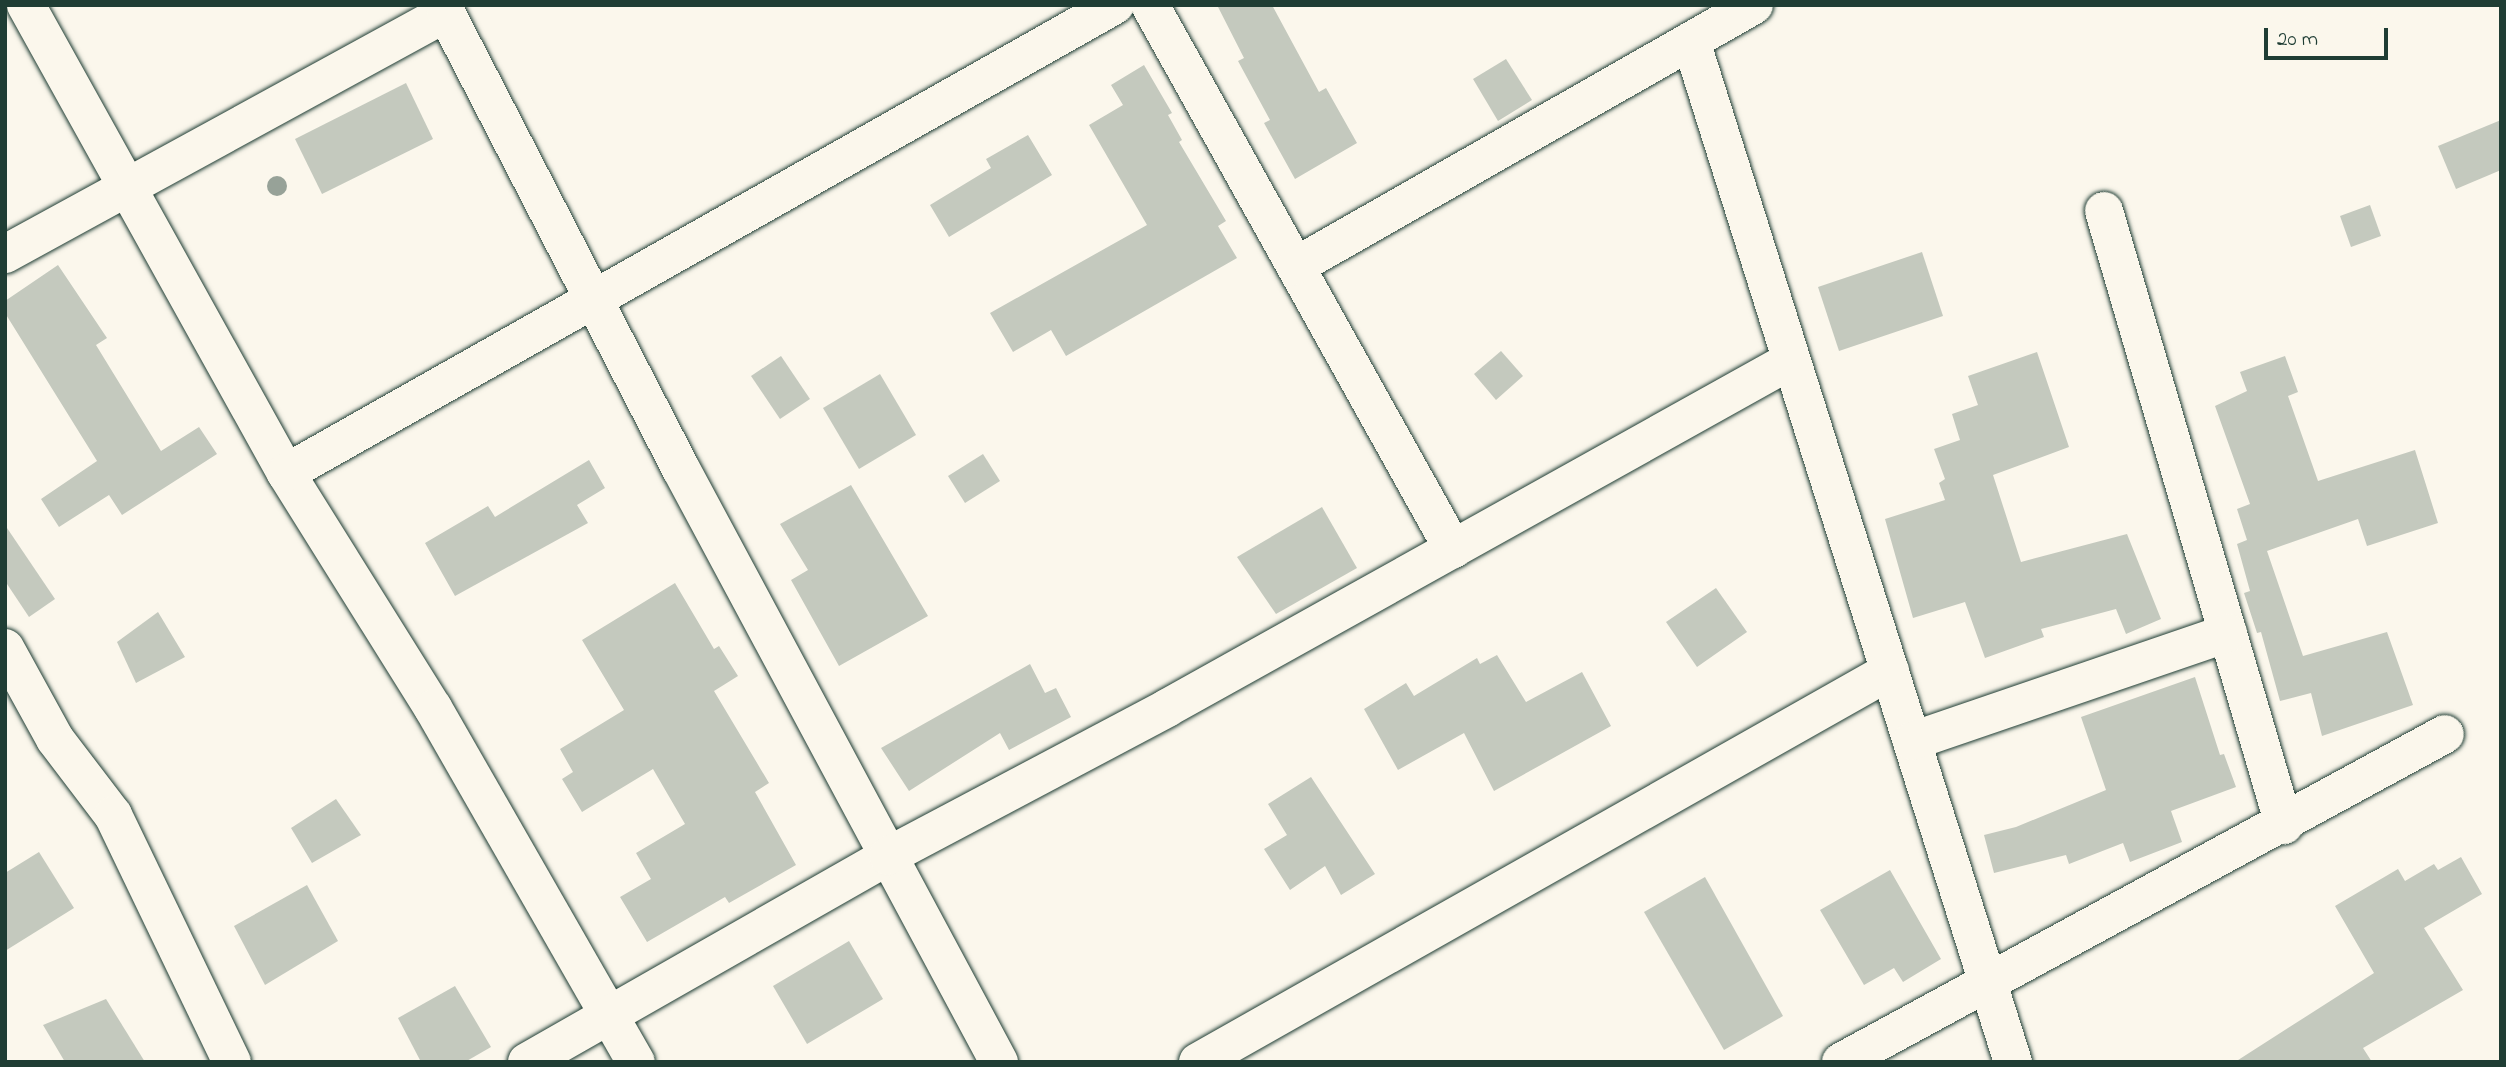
<!DOCTYPE html>
<html>
<head>
<meta charset="utf-8">
<style>
	body { margin:0 }
	#map { position:relative; width:2506px; height:1067px; overflow:hidden; background:#fbf7ec; font-family:"Indie Flower",sans-serif }
	div>[style] { position:absolute }
	[style*='--x'] { left:calc(var(--x)*1px); top:calc(var(--y)*1px); width:calc(var(--w)*1px); rotate:calc(var(--a)*1deg) }
	.building>* { inset:0; background:#c4c9be }
	.roads { filter:drop-shadow(0 0 2px #1f3d34) drop-shadow(0 0 2px #1f3d34) }
	.minor>* { height:38px; margin:-19px; padding:0 19px; transform-origin:19px; border-radius:19px; background:#fbf7ec }
	.trees>* { width:20px; height:20px; margin:-10px; border-radius:50%; background:#97a298 }
	span { translate:-50% -50%; white-space:nowrap; text-align:center; line-height:1.15; -webkit-text-stroke:5px #fbf7ec; paint-order:stroke }
	.frame { position:absolute; inset:0; border:7px solid #1f3d34; pointer-events:none }
	.scale { position:absolute; left:2264px; top:28px; width:124px; height:32px; box-sizing:border-box; border:4px solid #1f3d34; border-top:0; padding-left:9px; font-size:21px; line-height:24px; white-space:nowrap; color:#1f3d34; -webkit-text-stroke:5px #fbf7ec; paint-order:stroke }
</style>
</head>
<body>
<div id="map">
	<div class="building">
		<i style="clip-path:polygon(1217px 5px,1272px 5px,1319px 92px,1326px 88px,1357px 143px,1295px 179px,1264px 123px,1270px 120px,1238px 61px,1244px 58px)"></i>
		<i style="clip-path:polygon(1506px 59px,1532px 100px,1498px 121px,1473px 79px)"></i>
		<i style="clip-path:polygon(1144px 65px,1172px 113px,1168px 115px,1182px 140px,1179px 142px,1226px 221px,1218px 226px,1237px 258px,1066px 356px,1051px 330px,1013px 352px,990px 313px,1147px 225px,1089px 125px,1123px 105px,1111px 85px)"></i>
		<i style="clip-path:polygon(406px 83px,433px 139px,322px 194px,295px 139px)"></i>
		<i style="clip-path:polygon(2501px 120px,2501px 170px,2456px 189px,2438px 146px)"></i>
		<i style="clip-path:polygon(1028px 135px,1052px 175px,949px 237px,930px 205px,991px 168px,986px 159px)"></i>
		<i style="clip-path:polygon(2370px 205px,2381px 236px,2351px 247px,2340px 216px)"></i>
		<i style="clip-path:polygon(1922px 252px,1943px 316px,1839px 351px,1818px 287px)"></i>
		<i style="clip-path:polygon(58px 265px,107px 338px,96px 345px,161px 451px,199px 427px,217px 454px,122px 515px,109px 495px,59px 527px,41px 499px,97px 461px,5px 313px,5px 301px)"></i>
		<i style="clip-path:polygon(1501px 351px,1523px 376px,1496px 400px,1474px 374px)"></i>
		<i style="clip-path:polygon(2037px 352px,2069px 447px,1993px 475px,2021px 562px,2127px 534px,2161px 619px,2126px 634px,2116px 609px,2041px 629px,2044px 637px,1985px 658px,1965px 602px,1913px 618px,1885px 519px,1945px 500px,1939px 483px,1945px 479px,1934px 449px,1960px 440px,1952px 414px,1978px 405px,1968px 376px)"></i>
		<i style="clip-path:polygon(781px 356px,810px 399px,780px 419px,751px 376px)"></i>
		<i style="clip-path:polygon(2285px 356px,2298px 392px,2288px 396px,2318px 481px,2415px 450px,2438px 523px,2367px 546px,2358px 519px,2267px 551px,2303px 656px,2387px 632px,2413px 705px,2322px 736px,2311px 693px,2280px 701px,2261px 632px,2257px 633px,2244px 593px,2250px 591px,2237px 544px,2247px 540px,2237px 509px,2250px 504px,2215px 406px,2247px 391px,2240px 372px)"></i>
		<i style="clip-path:polygon(880px 374px,916px 435px,859px 469px,823px 408px)"></i>
		<i style="clip-path:polygon(983px 454px,1000px 481px,965px 503px,948px 476px)"></i>
		<i style="clip-path:polygon(589px 460px,605px 488px,577px 505px,588px 523px,455px 596px,425px 543px,488px 506px,495px 517px)"></i>
		<i style="clip-path:polygon(851px 485px,928px 616px,839px 666px,791px 580px,808px 570px,780px 524px)"></i>
		<i style="clip-path:polygon(1322px 507px,1357px 568px,1276px 614px,1237px 557px)"></i>
		<i style="clip-path:polygon(5px 525px,55px 599px,29px 617px,5px 581px)"></i>
		<i style="clip-path:polygon(675px 583px,714px 649px,719px 646px,738px 676px,714px 691px,769px 783px,755px 792px,796px 865px,729px 903px,725px 897px,647px 942px,620px 897px,651px 879px,636px 853px,685px 824px,653px 769px,582px 812px,562px 779px,573px 772px,560px 749px,624px 710px,582px 640px)"></i>
		<i style="clip-path:polygon(1716px 588px,1747px 632px,1697px 667px,1666px 622px)"></i>
		<i style="clip-path:polygon(158px 612px,185px 657px,136px 683px,117px 642px)"></i>
		<i style="clip-path:polygon(1497px 655px,1526px 702px,1582px 672px,1611px 726px,1494px 791px,1464px 733px,1398px 770px,1364px 709px,1406px 683px,1414px 696px,1477px 658px,1480px 664px)"></i>
		<i style="clip-path:polygon(1030px 664px,1045px 693px,1056px 688px,1071px 717px,1009px 750px,1000px 733px,909px 791px,881px 748px)"></i>
		<i style="clip-path:polygon(2195px 677px,2220px 755px,2224px 754px,2236px 787px,2171px 811px,2182px 842px,2130px 862px,2123px 843px,2069px 864px,2066px 855px,1994px 873px,1984px 835px,2016px 827px,2106px 790px,2081px 717px)"></i>
		<i style="clip-path:polygon(1311px 777px,1375px 874px,1341px 895px,1325px 866px,1290px 890px,1264px 849px,1287px 835px,1268px 804px)"></i>
		<i style="clip-path:polygon(336px 799px,361px 835px,312px 863px,291px 828px)"></i>
		<i style="clip-path:polygon(39px 852px,74px 908px,5px 951px,5px 873px)"></i>
		<i style="clip-path:polygon(2461px 857px,2482px 894px,2424px 928px,2463px 990px,2363px 1048px,2372px 1062px,2235px 1062px,2374px 973px,2335px 906px,2398px 869px,2405px 881px,2434px 864px,2438px 870px)"></i>
		<i style="clip-path:polygon(1890px 870px,1941px 959px,1903px 982px,1894px 968px,1864px 985px,1820px 910px)"></i>
		<i style="clip-path:polygon(1705px 877px,1783px 1016px,1724px 1050px,1644px 912px)"></i>
		<i style="clip-path:polygon(307px 885px,338px 941px,265px 985px,234px 926px)"></i>
		<i style="clip-path:polygon(849px 941px,883px 999px,807px 1044px,773px 986px)"></i>
		<i style="clip-path:polygon(455px 986px,491px 1047px,465px 1062px,421px 1062px,398px 1018px)"></i>
		<i style="clip-path:polygon(106px 999px,145px 1062px,65px 1062px,43px 1025px)"></i>
	</div>
	<div class="roads">
		<div class="minor">
			<i style="--x:26;--y:5;--w:535;--a:60.95"></i>
			<i style="--x:286;--y:473;--w:277;--a:58"></i>
			<i style="--x:433;--y:708;--w:408;--a:60.2"></i>
			<i style="--x:1150;--y:5;--w:623;--a:60.88"></i>
			<i style="--x:1691;--y:41;--w:1071;--a:72.5"></i>
			<i style="--x:2104;--y:211;--w:640;--a:73.66"></i>
			<i style="--x:5;--y:254;--w:503;--a:-28.66"></i>
			<i style="--x:446;--y:13;--w:513;--a:62.74"></i>
			<i style="--x:681;--y:469;--w:673;--a:61.8"></i>
			<i style="--x:1296;--y:266;--w:527;--a:-29.68"></i>
			<i style="--x:286;--y:473;--w:952;--a:-29.45"></i>
			<i style="--x:5;--y:648;--w:104;--a:61.2"></i>
			<i style="--x:55;--y:739;--w:96;--a:52.7"></i>
			<i style="--x:113;--y:815;--w:274;--a:64.3"></i>
			<i style="--x:1912;--y:741;--w:334;--a:-18.9"></i>
			<i style="--x:527;--y:1062;--w:416;--a:-29.7"></i>
			<i style="--x:888;--y:856;--w:316;--a:-27.9"></i>
			<i style="--x:1167;--y:708;--w:713;--a:-29.12"></i>
			<i style="--x:1198;--y:1062;--w:795;--a:-29.47"></i>
			<i style="--x:1841;--y:1062;--w:687;--a:-28.5"></i>
		</div>
	</div>
	<div class="trees">
		<i style="left:277px;top:186px"></i>
	</div>
	<div class="frame"></div>
	<div class="scale">20 m</div>
</div>
</body>
</html>
